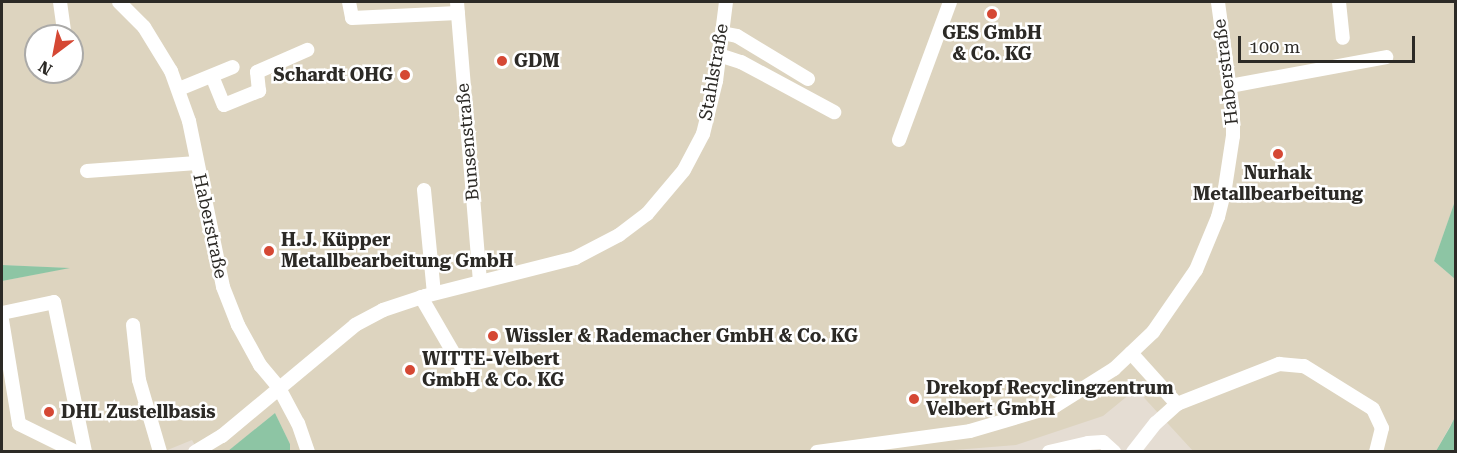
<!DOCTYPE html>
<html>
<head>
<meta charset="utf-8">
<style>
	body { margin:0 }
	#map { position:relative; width:1457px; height:453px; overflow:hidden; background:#e5ddd3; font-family:"Roboto Serif",serif }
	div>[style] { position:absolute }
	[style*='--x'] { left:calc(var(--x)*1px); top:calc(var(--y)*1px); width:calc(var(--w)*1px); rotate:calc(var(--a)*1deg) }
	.industrial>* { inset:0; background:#ddd4bf }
	.green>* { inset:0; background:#8dc5a4 }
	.minor>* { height:14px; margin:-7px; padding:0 7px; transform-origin:7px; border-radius:7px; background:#fff }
	.dots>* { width:16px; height:16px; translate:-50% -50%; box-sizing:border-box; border:3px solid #fff; border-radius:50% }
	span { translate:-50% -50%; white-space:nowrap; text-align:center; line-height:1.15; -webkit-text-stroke:5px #fff; paint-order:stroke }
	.poi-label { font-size:18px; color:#2c2a26; font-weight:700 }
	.left { translate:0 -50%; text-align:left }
	.right { translate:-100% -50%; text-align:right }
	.street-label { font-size:18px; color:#2c2a26 }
	.frame { position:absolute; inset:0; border:3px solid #2c2a26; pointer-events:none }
	.north { position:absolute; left:24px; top:24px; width:60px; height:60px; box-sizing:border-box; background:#fff; border:2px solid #abaaa8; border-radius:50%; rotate:212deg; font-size:16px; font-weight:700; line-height:24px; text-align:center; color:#2c2a26 }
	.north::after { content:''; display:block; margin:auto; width:21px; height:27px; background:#d54834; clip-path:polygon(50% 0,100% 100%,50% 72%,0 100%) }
	.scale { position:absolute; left:1238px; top:36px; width:177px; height:27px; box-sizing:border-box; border:3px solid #2c2a26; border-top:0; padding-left:8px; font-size:18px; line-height:21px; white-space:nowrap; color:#2c2a26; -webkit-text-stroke:4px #fff; paint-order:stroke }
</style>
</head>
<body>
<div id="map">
	<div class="industrial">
		<i style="clip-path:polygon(evenodd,2px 2px,1455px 2px,1455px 201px,1434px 261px,1455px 279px,1455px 417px,1436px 451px,1193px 451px,1136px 389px,1103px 416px,1016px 445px,942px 451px,290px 451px,290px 444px,275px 413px,228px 451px,198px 451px,192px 440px,165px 451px,2px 451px,2px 281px,67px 268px,2px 265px,2px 2px,36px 36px,72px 36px,72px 72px,36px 72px,36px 36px)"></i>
	</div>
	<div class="green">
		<i style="clip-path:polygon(1455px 201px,1455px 279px,1434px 261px)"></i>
		<i style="clip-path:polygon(2px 265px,70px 268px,2px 281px)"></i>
		<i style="clip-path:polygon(275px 413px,290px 444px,290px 451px,228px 451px)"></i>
		<i style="clip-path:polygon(1455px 417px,1455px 451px,1436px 451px,1450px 427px)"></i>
	</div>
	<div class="minor">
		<i style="--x:60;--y:2;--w:34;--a:82"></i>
		<i style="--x:119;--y:2;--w:35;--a:45"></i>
		<i style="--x:144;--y:27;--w:52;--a:58.5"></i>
		<i style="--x:171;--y:71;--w:53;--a:70.2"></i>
		<i style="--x:189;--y:121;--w:169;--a:78.4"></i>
		<i style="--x:223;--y:287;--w:41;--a:68.5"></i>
		<i style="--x:238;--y:325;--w:46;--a:61.2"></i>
		<i style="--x:260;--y:365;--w:30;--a:50"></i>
		<i style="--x:279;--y:388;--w:40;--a:62"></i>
		<i style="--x:298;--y:423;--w:31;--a:71"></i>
		<i style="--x:349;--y:2;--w:16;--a:79"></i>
		<i style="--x:352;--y:18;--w:106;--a:-2.7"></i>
		<i style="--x:457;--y:2;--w:280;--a:85.3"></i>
		<i style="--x:1339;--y:2;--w:36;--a:84"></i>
		<i style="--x:722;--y:33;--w:15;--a:11"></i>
		<i style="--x:737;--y:36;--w:83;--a:31.2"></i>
		<i style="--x:719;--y:55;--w:23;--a:18"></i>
		<i style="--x:741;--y:62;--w:106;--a:28.3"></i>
		<i style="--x:212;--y:76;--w:31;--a:68"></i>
		<i style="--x:224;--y:105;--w:38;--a:-22"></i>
		<i style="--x:259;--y:91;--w:19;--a:-96"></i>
		<i style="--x:257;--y:72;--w:55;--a:-23.7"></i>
		<i style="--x:1230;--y:86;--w:159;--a:-10.5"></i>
		<i style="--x:179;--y:89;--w:58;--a:-22.2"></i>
		<i style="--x:899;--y:140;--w:147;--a:-69.7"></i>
		<i style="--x:87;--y:171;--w:110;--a:-4.2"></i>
		<i style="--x:424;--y:190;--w:103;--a:84.5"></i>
		<i style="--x:421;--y:297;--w:102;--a:59.9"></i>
		<i style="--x:2;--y:313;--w:53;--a:-11.9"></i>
		<i style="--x:54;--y:302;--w:153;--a:78.3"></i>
		<i style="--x:2;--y:320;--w:105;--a:80.7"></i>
		<i style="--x:19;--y:424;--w:64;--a:26.2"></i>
		<i style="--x:133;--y:325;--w:55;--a:83.8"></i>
		<i style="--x:139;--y:380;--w:75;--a:73.7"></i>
		<i style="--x:1131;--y:353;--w:69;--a:48"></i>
		<i style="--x:195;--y:452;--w:31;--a:-31"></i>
		<i style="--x:222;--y:436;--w:173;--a:-39.8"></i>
		<i style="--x:355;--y:325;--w:32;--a:-28"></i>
		<i style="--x:383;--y:310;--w:44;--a:-18.4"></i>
		<i style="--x:425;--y:296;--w:155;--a:-14.2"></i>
		<i style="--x:575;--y:258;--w:50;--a:-27.6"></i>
		<i style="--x:619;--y:235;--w:35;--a:-37"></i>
		<i style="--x:647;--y:214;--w:57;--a:-49.9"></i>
		<i style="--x:684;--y:170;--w:41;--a:-62.2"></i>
		<i style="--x:703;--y:134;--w:55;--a:-76.2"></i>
		<i style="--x:716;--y:81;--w:80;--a:-82.8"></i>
		<i style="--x:817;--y:452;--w:154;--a:-7.8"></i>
		<i style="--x:970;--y:431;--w:89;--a:-16.4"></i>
		<i style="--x:1055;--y:406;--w:70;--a:-32.1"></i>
		<i style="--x:1114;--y:369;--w:54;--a:-43.5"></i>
		<i style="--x:1153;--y:332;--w:75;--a:-55.3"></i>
		<i style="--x:1196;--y:270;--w:57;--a:-67.5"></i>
		<i style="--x:1218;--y:217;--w:30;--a:-76"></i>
		<i style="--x:1225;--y:188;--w:53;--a:-81.3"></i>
		<i style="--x:1233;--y:136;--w:24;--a:-90"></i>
		<i style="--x:1233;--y:112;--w:111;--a:-97.8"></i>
		<i style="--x:1049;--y:452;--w:40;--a:-13"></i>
		<i style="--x:1088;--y:443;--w:15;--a:-4"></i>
		<i style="--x:1103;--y:442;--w:15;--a:42"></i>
		<i style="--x:1133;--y:452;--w:37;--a:-52"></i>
		<i style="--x:1156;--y:423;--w:28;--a:-42"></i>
		<i style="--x:1177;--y:404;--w:110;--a:-21.4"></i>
		<i style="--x:1279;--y:364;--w:25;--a:5"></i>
		<i style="--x:1304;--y:366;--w:81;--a:31.9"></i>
		<i style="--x:1373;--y:409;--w:21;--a:65"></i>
		<i style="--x:1382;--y:428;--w:25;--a:104"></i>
	</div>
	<div class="dots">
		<i style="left:992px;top:14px;background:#d54834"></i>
		<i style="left:502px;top:61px;background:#d54834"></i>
		<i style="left:405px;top:75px;background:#d54834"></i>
		<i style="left:1278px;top:154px;background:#d54834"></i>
		<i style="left:269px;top:251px;background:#d54834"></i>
		<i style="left:493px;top:336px;background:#d54834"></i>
		<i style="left:410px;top:370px;background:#d54834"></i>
		<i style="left:914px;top:399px;background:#d54834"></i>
		<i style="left:49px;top:412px;background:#d54834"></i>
	</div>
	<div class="poi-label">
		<span style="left:992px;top:44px">GES GmbH<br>&amp; Co. KG</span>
		<span class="left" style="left:514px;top:61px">GDM</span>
		<span class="right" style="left:393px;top:75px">Schardt OHG</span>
		<span style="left:1278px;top:184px">Nurhak<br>Metallbearbeitung</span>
		<span class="left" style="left:281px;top:251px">H.J. Küpper<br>Metallbearbeitung GmbH</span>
		<span class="left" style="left:505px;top:336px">Wissler &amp; Rademacher GmbH &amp; Co. KG</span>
		<span class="left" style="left:422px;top:370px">WITTE-Velbert<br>GmbH &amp; Co. KG</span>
		<span class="left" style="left:926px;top:399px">Drekopf Recyclingzentrum<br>Velbert GmbH</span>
		<span class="left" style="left:61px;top:412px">DHL Zustellbasis</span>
	</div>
	<div class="street-label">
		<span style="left:714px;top:72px;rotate:-80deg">Stahlstraße</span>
		<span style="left:1226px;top:72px;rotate:-97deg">Haberstraße</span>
		<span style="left:468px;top:142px;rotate:-95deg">Bunsenstraße</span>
		<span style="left:210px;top:226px;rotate:78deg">Haberstraße</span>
	</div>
	<div class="frame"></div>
	<div class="north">N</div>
	<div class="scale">100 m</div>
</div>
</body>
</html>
